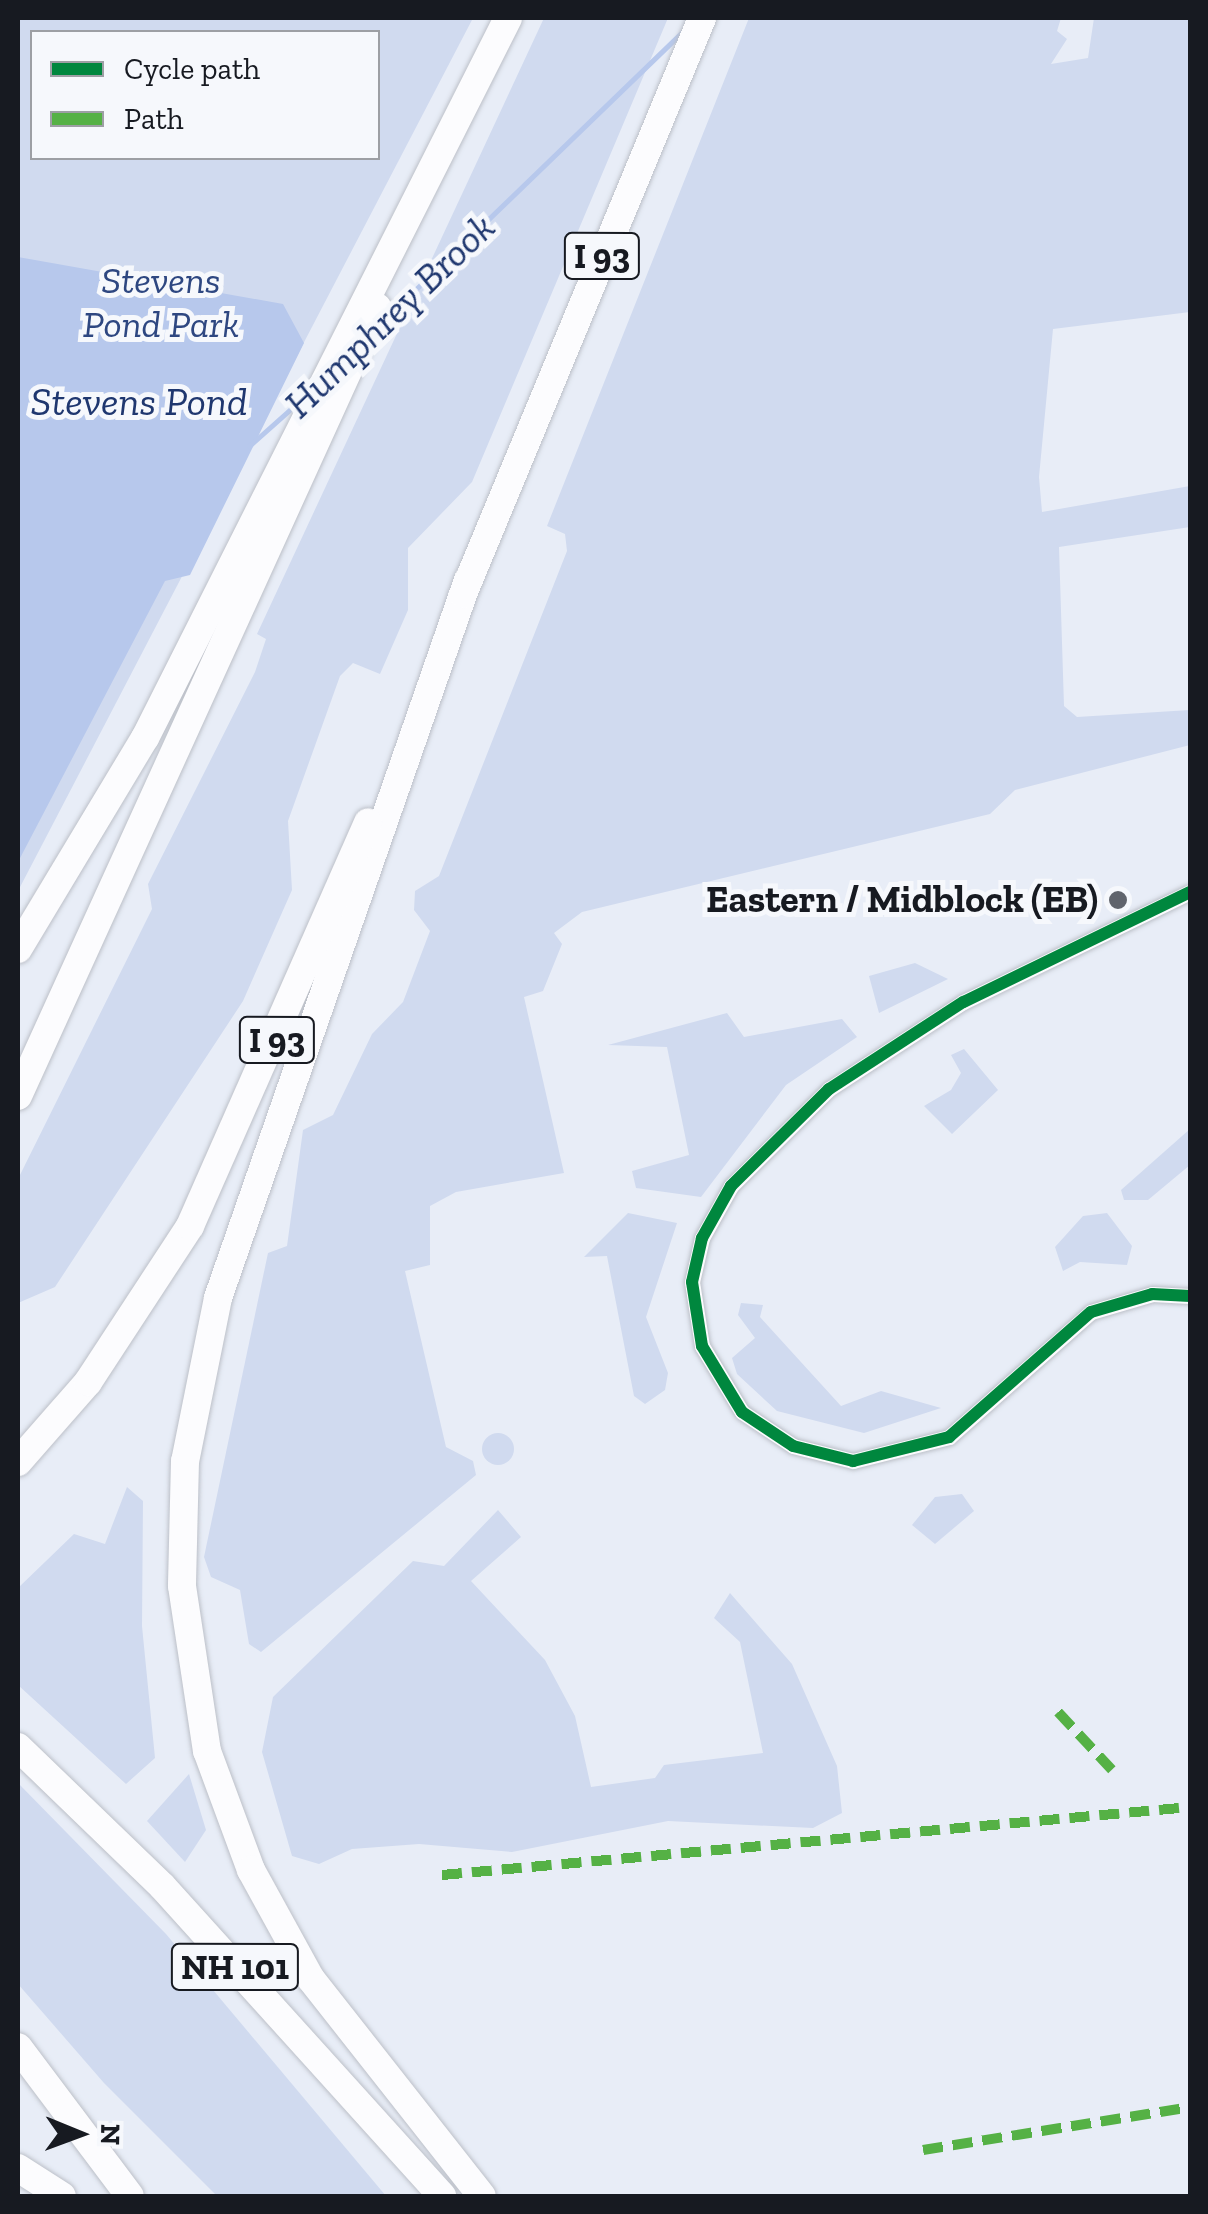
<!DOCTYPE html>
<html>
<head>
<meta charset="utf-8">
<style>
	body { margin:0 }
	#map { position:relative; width:1208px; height:2214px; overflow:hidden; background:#e8edf7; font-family:"Zilla Slab",serif }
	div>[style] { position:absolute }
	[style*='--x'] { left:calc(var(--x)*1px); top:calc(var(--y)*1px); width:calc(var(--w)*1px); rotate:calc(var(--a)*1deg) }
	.green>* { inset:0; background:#d0daef }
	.round { border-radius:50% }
	.water>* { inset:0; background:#b7c8ec }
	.stream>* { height:5px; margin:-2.5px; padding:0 2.5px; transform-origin:2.5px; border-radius:2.5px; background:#b7c8ec }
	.roads { filter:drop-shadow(0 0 2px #bcc0c8) drop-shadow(0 0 2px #bcc0c8) }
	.minor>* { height:15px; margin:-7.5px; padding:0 7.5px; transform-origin:7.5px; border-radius:7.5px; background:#fcfcfe }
	.motorway>* { height:28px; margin:-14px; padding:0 14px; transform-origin:14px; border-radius:14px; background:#fcfcfe }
	.quiet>* { height:10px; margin-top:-5px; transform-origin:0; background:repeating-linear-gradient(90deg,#55b145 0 20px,transparent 0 30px) }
	.cycleway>* { height:12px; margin:-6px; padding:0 6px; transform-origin:6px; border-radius:6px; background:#00873e }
	.dots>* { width:28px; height:28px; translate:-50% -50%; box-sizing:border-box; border:5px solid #f6f8fc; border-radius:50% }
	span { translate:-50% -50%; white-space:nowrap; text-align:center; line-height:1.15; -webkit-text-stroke:10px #f6f8fc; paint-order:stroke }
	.shield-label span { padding:2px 8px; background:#f6f8fc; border:2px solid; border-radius:8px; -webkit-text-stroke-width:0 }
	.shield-label { font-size:35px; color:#171a21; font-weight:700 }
	.park-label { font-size:38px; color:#2e4781; font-style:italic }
	.poi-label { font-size:38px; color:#171a21; font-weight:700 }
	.right { translate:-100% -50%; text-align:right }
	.water-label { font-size:40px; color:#1f376f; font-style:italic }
	.frame { position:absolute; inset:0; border:20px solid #171a21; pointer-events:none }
	.legend { position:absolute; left:30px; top:30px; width:350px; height:130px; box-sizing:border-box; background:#f6f8fc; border:2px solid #9d9fa4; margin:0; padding:12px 18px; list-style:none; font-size:30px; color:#171a21 }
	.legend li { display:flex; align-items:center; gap:20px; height:50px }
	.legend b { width:50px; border:2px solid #9d9fa4 }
	.north { position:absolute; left:30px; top:2084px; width:100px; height:100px; -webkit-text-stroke:8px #f6f8fc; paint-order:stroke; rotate:91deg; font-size:28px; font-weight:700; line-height:40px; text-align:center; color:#171a21 }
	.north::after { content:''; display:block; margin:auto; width:35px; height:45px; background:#171a21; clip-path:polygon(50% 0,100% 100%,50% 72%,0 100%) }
</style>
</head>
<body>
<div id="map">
	<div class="green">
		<i style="clip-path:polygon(evenodd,18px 18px,473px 18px,18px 891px,18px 18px,32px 32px,378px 32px,378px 158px,32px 158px,32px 32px)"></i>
		<i style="clip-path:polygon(544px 18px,668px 18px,472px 482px,408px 548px,408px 610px,380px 674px,353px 663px,340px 676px,288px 821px,292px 890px,243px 1001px,55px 1287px,18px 1303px,18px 1179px,152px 909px,148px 884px,255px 672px,266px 639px,257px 634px)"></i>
		<i style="clip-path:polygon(749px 18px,1061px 18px,1057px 31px,1067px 39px,1051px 64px,1088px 58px,1094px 18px,1190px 18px,1190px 312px,1053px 329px,1039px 477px,1042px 512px,1190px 486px,1190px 527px,1059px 547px,1064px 706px,1077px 717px,1190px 710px,1190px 745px,1015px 790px,990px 814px,582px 912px,554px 933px,562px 944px,543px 991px,524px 997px,564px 1173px,456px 1192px,430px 1206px,430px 1265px,405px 1271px,446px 1447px,473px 1461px,476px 1475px,261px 1652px,249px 1644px,240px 1590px,211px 1577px,204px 1557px,268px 1253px,287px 1246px,303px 1130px,333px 1115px,372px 1034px,403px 1002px,430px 931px,414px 910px,415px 891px,439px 876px,567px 551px,565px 534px,547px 526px)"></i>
		<i style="clip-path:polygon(915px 963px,948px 979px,879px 1013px,869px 976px)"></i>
		<i style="clip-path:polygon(727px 1013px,744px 1037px,842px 1019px,857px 1037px,786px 1085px,701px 1197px,636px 1188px,632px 1171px,689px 1155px,667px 1047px,608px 1045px)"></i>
		<i style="clip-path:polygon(964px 1049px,998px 1090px,952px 1134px,924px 1106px,951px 1090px,961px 1073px,951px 1055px)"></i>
		<i style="clip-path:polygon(1190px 1129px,1190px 1165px,1148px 1200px,1124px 1200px,1121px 1190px)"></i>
		<i style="clip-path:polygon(628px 1213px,677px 1223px,646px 1317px,668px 1373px,665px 1390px,645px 1404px,634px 1396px,607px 1256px,584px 1257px)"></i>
		<i style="clip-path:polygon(1107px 1213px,1132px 1246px,1127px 1265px,1080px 1262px,1063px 1271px,1055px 1247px,1083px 1216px)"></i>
		<i style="clip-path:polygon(741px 1303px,763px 1305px,760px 1317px,841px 1406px,881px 1391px,941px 1408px,864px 1433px,777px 1411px,737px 1374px,732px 1358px,755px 1338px,738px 1315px)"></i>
		<i class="round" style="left:482px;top:1433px;width:32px;height:32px"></i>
		<i style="clip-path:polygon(127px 1487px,143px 1501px,142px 1626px,155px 1758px,126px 1784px,18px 1685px,18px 1588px,74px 1534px,105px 1544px)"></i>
		<i style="clip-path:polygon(962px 1494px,974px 1511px,935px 1544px,912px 1525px,935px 1497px)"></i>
		<i style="clip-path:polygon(498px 1510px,521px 1537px,471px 1581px,545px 1660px,575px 1716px,591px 1787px,655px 1778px,664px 1765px,763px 1753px,740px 1642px,714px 1618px,730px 1593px,792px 1664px,837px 1766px,842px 1813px,813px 1828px,668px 1821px,512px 1852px,419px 1844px,352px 1849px,319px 1864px,292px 1856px,262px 1752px,273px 1697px,413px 1561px,444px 1566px)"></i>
		<i style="clip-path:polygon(189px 1774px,206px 1830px,185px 1862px,147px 1821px)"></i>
		<i style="clip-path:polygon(18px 1783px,166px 1934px,386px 2196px,217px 2196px,104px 2083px,18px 1984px)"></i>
	</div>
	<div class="water">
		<i style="clip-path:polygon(18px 257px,283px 304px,304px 343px,190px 575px,165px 581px,18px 862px)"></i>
	</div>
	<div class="stream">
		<i style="--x:386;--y:318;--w:414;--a:-44"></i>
		<i style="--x:249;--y:446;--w:72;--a:-41.6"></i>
	</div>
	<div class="roads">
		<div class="minor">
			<i style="--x:1190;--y:892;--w:252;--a:154.1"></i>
			<i style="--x:963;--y:1002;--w:160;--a:147"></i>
			<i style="--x:829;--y:1089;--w:138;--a:135.3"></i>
			<i style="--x:731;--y:1186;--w:60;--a:119.1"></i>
			<i style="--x:702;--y:1238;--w:45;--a:102.8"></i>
			<i style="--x:692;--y:1282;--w:65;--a:81.1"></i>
			<i style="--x:702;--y:1346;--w:77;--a:58.8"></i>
			<i style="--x:742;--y:1412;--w:61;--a:33.7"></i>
			<i style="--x:793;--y:1446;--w:62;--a:14"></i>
			<i style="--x:853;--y:1461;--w:99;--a:-14"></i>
			<i style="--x:949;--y:1437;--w:189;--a:-41.4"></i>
			<i style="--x:1091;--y:1312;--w:64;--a:-16.4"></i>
			<i style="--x:1152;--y:1294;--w:38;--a:3"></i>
		</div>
		<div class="motorway">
			<i style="--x:468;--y:580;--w:760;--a:109.2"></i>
			<i style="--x:218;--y:1298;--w:166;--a:101.4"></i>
			<i style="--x:185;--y:1461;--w:125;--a:91.4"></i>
			<i style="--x:182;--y:1586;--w:167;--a:81.4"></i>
			<i style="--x:207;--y:1751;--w:127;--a:69.7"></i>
			<i style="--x:251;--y:1870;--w:124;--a:61.2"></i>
			<i style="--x:311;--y:1979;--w:276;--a:51.8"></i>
			<i style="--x:463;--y:594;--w:624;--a:-67.46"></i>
			<i style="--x:18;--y:949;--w:246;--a:-59"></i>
			<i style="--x:145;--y:738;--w:806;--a:-63.24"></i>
			<i style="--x:18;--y:1096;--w:867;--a:-65.53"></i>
			<i style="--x:18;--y:1462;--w:106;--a:-48.8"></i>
			<i style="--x:88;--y:1382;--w:186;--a:-56.8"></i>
			<i style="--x:190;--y:1226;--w:441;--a:-66.2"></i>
			<i style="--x:18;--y:1747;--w:200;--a:44"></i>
			<i style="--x:162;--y:1886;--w:418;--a:47.9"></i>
			<i style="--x:18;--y:2047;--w:186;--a:53.1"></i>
			<i style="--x:18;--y:2168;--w:52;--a:32.5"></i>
		</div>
	</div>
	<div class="quiet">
		<i style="--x:1058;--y:1712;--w:79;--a:47"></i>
		<i style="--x:442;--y:1875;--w:751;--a:-5.19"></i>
		<i style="--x:923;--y:2150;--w:270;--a:-9.1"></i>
	</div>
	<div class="cycleway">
		<i style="--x:1190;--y:892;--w:252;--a:154.1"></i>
		<i style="--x:963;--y:1002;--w:160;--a:147"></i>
		<i style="--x:829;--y:1089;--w:138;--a:135.3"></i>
		<i style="--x:731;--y:1186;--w:60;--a:119.1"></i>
		<i style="--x:702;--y:1238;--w:45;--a:102.8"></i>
		<i style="--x:692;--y:1282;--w:65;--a:81.1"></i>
		<i style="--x:702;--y:1346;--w:77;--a:58.8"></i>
		<i style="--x:742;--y:1412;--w:61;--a:33.7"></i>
		<i style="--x:793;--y:1446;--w:62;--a:14"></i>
		<i style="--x:853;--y:1461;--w:99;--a:-14"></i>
		<i style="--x:949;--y:1437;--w:189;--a:-41.4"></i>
		<i style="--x:1091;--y:1312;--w:64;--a:-16.4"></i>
		<i style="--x:1152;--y:1294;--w:38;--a:3"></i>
	</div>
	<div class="dots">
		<i style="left:1118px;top:900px;background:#60646c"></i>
	</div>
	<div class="shield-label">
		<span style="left:602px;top:256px">I 93</span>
		<span style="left:277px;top:1040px">I 93</span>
		<span style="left:235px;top:1967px">NH 101</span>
	</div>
	<div class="park-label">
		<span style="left:161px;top:303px">Stevens<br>Pond Park</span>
	</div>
	<div class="poi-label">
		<span class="right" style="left:1098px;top:900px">Eastern / Midblock (EB)</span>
	</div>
	<div class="water-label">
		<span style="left:389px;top:315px;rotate:-44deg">Humphrey Brook</span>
		<span style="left:139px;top:401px">Stevens Pond</span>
	</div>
	<div class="frame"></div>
	<ul class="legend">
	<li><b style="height:12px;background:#00873e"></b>Cycle path</li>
	<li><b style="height:12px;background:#55b145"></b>Path</li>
	</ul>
	<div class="north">N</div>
</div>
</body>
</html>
